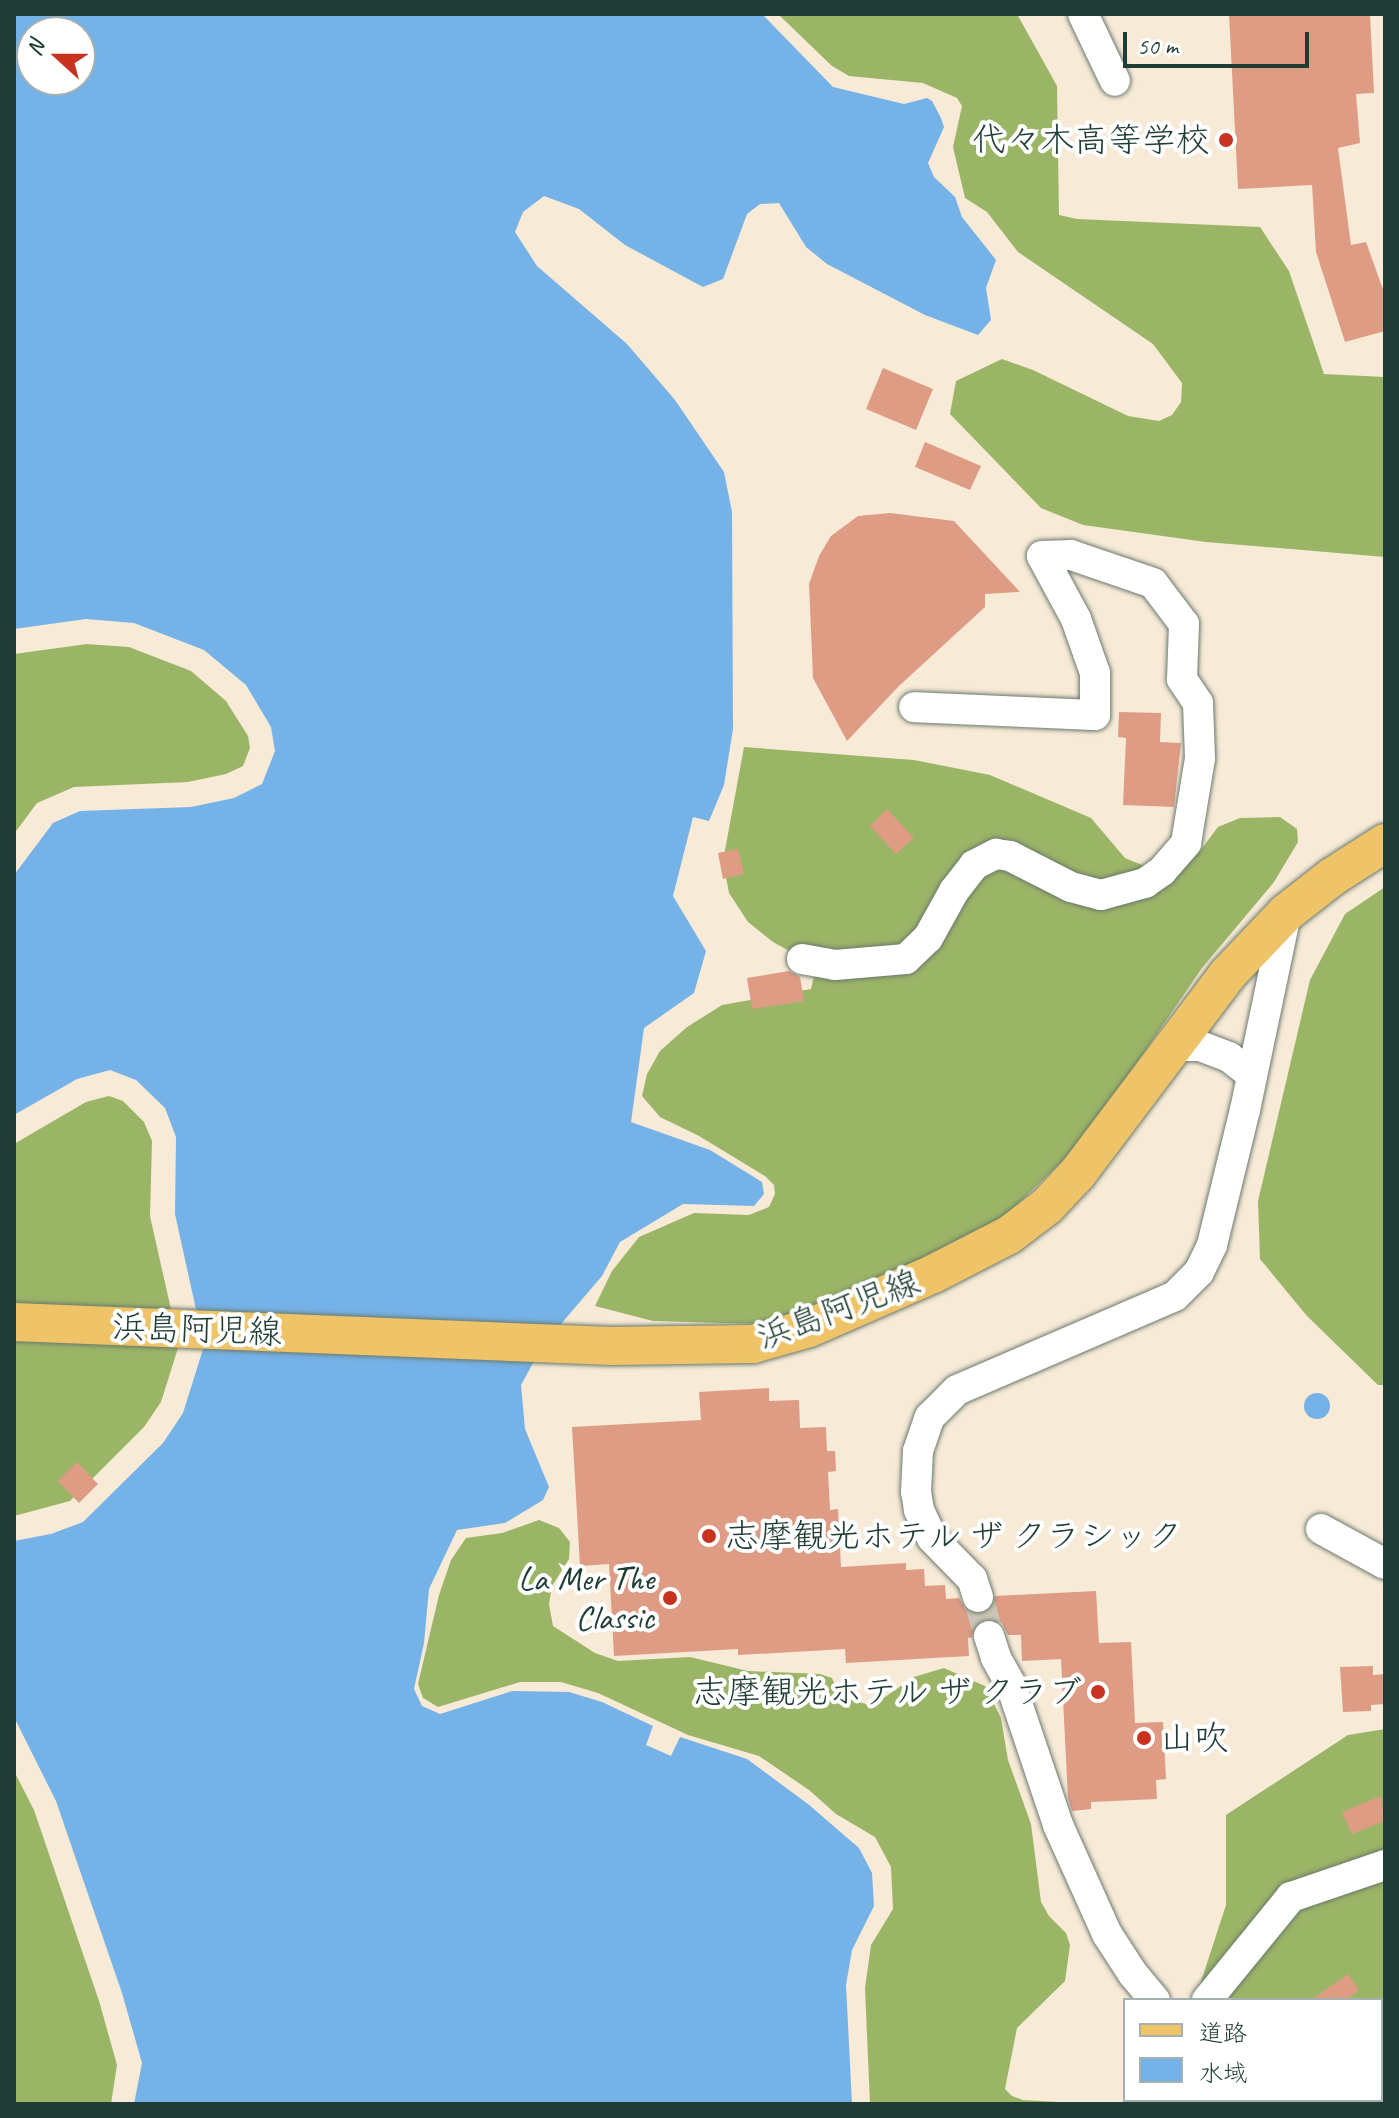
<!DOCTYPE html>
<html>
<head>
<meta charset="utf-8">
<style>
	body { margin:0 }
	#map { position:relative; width:1399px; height:2118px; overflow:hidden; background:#f7ead7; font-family:Caveat,"Klee One",sans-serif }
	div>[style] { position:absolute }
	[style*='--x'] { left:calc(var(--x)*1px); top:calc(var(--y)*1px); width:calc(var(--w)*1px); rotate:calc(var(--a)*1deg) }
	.forest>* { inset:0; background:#9bb567 }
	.water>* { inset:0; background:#75b2e7 }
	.round { border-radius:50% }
	.building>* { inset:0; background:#de9c84 }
	.minor-tunnel>* { height:30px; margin-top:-15px; transform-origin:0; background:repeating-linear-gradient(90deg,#ccc7b6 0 30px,transparent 0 45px) }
	.roads { filter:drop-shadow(0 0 2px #6b7a6d) drop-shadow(0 0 2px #6b7a6d) }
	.minor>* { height:30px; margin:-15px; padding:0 15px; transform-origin:15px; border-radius:15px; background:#fff }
	.major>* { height:38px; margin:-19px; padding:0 19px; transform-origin:19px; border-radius:19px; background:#efc469 }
	.dots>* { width:22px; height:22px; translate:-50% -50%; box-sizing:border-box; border:4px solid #fff; border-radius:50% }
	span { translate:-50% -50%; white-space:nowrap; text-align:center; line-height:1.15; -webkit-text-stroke:8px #fff; paint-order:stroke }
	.poi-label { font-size:34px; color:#1f3d34 }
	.right { translate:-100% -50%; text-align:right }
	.left { translate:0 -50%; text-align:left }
	.street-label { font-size:34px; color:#1f3d34 }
	.frame { position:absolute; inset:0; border:16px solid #1f3d34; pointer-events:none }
	.legend { position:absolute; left:1123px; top:1998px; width:260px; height:104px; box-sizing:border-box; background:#fff; border:2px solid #a5b1ae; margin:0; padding:10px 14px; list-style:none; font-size:24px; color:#1f3d34 }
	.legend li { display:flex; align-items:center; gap:16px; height:40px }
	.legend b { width:40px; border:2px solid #a5b1ae }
	.north { position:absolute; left:16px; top:16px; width:80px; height:80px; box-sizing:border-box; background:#fff; border:2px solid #a5b1ae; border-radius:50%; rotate:291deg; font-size:22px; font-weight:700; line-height:32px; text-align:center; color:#1f3d34 }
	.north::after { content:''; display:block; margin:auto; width:28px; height:36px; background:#c8321e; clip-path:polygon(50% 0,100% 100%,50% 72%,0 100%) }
	.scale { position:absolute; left:1123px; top:32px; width:186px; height:36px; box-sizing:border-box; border:4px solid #1f3d34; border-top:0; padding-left:10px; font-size:24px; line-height:28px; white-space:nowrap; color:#1f3d34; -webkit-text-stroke:6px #fff; paint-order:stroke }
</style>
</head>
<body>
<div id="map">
	<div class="forest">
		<i style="clip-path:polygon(778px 14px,1017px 14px,1057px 86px,1059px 215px,1077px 219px,1260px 227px,1289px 271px,1324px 374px,1385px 377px,1385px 557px,1206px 542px,1083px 525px,1041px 508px,950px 414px,956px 381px,1002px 359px,1033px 370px,1128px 416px,1159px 421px,1172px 415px,1181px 402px,1182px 383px,1153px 344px,1018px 252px,987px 212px,965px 198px,953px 147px,962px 106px,957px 98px,923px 83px,849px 76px,832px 66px)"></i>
		<i style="clip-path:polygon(87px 644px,129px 647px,191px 671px,226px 701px,248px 736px,250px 748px,243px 766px,226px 774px,188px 782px,74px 787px,37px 803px,14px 834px,14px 654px)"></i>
		<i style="clip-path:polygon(744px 747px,914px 760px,990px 775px,1091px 818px,1125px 858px,1142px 865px,1168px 866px,1200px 851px,1218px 827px,1240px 818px,1280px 817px,1297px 829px,1298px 842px,1274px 882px,1202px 968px,1084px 1140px,996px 1225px,866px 1296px,763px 1324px,653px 1321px,595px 1306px,612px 1271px,639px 1237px,694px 1213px,749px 1215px,769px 1207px,775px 1194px,774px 1185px,765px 1176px,699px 1136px,660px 1117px,642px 1096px,647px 1074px,660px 1051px,687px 1027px,722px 1005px,811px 989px,814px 976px,811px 963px,773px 942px,748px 922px,729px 893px,723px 861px)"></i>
		<i style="clip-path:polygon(1385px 887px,1385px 1385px,1378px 1385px,1307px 1316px,1260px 1259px,1258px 1201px,1310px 980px,1345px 914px)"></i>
		<i style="clip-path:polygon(109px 1096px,123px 1101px,144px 1122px,152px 1141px,150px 1216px,179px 1345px,161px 1402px,144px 1427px,70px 1501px,14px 1516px,14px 1144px,86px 1102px)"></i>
		<i style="clip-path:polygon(539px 1520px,559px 1528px,570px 1542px,569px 1559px,552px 1586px,549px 1604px,553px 1626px,595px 1653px,618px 1661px,690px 1657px,748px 1671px,820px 1674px,832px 1678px,840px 1696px,872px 1706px,914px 1677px,944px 1668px,985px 1686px,1001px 1718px,1008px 1760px,1031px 1824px,1041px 1902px,1049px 1916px,1066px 1933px,1070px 1945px,1065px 1981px,1017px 2028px,1005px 2089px,1012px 2096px,1023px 2100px,1094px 2104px,870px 2104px,865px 1988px,871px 1945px,893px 1909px,891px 1867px,875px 1837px,836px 1814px,809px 1790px,759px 1756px,688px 1735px,598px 1693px,561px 1682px,520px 1682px,438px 1707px,423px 1698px,418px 1684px,439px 1595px,451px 1560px,466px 1538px,502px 1533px)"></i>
		<i style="clip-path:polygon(1385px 1729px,1385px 2088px,1381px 2102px,1255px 2104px,1252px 2100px,1381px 2100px,1381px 2000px,1195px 2000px,1226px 1905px,1226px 1815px,1348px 1735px)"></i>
		<i style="clip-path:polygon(14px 1771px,34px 1810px,99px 2001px,117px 2065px,111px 2104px,14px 2104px)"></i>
	</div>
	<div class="water">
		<i style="clip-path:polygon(evenodd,14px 14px,762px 14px,833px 87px,904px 104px,927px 98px,932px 101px,941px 118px,944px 127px,928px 163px,934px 177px,955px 197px,962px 217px,996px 260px,986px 288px,991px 320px,978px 335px,925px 315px,827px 264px,806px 247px,779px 203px,760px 204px,747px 214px,723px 279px,703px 287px,625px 245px,579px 209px,544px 196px,523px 212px,515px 232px,537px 266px,627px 344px,675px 400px,724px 472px,732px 512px,733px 729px,724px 785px,709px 821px,693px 817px,673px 896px,706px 951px,694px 993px,644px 1028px,631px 1122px,710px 1150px,762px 1182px,764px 1194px,754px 1206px,683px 1204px,620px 1242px,602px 1276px,543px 1345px,521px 1385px,525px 1429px,549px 1487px,543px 1500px,505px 1523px,457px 1530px,429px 1589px,424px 1643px,414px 1689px,422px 1706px,440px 1714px,512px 1691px,569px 1692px,602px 1702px,653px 1726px,646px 1745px,671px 1756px,680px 1737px,747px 1759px,808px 1804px,859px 1848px,872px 1873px,874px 1906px,852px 1950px,846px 1985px,852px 2104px,134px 2104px,142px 2063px,122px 1993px,56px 1801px,14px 1717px,14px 1541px,51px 1534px,83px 1522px,163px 1443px,183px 1413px,204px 1346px,175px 1214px,176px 1137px,165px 1108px,136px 1080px,110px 1070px,77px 1079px,14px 1115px,14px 875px,53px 823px,80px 811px,191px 807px,234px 798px,262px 784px,275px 751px,271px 727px,246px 685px,204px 650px,134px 623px,86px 619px,14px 629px,14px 14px,32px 32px,80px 32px,80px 80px,32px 80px,32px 32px)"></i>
		<i class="round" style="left:1304px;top:1393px;width:26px;height:26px"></i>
	</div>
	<div class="building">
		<i style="clip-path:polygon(1229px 14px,1370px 14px,1374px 93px,1356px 94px,1360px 143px,1338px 148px,1351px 245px,1366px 242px,1385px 295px,1385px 331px,1345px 342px,1316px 252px,1312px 185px,1238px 189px)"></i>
		<i style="clip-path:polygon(883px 368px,933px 389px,916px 430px,866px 409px)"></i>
		<i style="clip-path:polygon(925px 442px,981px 466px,970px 490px,915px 467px)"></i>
		<i style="clip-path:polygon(890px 513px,954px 521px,1020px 592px,985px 594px,985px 607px,899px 686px,847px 741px,813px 678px,809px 584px,819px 556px,831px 536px,858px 516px)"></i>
		<i style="clip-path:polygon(1119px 712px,1161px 713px,1160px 742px,1181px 743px,1174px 807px,1123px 805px,1126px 738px,1118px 737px)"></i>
		<i style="clip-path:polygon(887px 809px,914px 838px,896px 854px,870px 826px)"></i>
		<i style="clip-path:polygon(738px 849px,744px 874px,723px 879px,718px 853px)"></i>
		<i style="clip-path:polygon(789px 971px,800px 977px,804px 1001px,752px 1009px,747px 978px)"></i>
		<i style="clip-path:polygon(769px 1388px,769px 1401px,799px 1400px,800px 1428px,826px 1427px,827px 1451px,835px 1451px,836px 1471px,828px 1472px,830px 1510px,838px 1509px,841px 1567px,906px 1563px,906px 1570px,924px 1569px,925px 1586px,945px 1585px,946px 1599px,959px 1598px,966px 1610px,975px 1615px,991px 1609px,995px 1596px,1096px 1591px,1099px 1643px,1131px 1642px,1135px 1723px,1163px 1722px,1166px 1779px,1156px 1780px,1157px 1799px,1091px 1802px,1091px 1809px,1072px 1811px,1068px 1798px,1061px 1659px,1022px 1661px,1021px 1635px,1008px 1635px,1002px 1623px,994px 1619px,975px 1625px,972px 1637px,968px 1638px,969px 1656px,846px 1663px,845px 1649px,738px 1655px,738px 1649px,614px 1656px,609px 1564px,580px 1566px,572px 1427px,701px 1420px,699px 1392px)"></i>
		<i style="clip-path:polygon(77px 1462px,98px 1484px,79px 1503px,58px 1481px)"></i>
		<i style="clip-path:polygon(1373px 1666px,1373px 1675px,1385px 1674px,1385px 1704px,1371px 1705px,1371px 1711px,1343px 1712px,1340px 1667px)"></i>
		<i style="clip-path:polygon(1381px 1796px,1385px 1821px,1352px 1834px,1342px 1812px)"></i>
		<i style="clip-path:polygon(1348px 1974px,1359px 1990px,1346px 2000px,1311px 2000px)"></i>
	</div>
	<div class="minor-tunnel">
		<i style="--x:978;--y:1597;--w:41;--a:74.2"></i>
	</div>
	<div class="roads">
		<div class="minor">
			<i style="--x:1083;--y:14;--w:74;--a:64.5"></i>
			<i style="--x:802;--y:959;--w:34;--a:10"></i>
			<i style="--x:835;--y:965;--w:71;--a:-4.8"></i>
			<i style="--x:906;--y:959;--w:30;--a:-44"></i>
			<i style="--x:928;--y:938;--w:54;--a:-61"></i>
			<i style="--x:954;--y:891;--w:33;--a:-52"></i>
			<i style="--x:974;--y:865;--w:25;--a:-27"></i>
			<i style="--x:996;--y:854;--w:14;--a:8"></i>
			<i style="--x:1010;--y:856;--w:68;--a:26.9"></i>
			<i style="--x:1071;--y:887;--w:31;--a:15"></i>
			<i style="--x:1101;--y:895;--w:46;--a:-15.3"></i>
			<i style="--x:1145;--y:883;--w:21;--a:-35"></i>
			<i style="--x:1162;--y:871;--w:37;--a:-49"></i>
			<i style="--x:1186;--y:843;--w:86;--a:-80.6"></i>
			<i style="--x:1200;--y:758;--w:55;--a:-92.1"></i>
			<i style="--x:1198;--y:703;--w:29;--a:-124"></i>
			<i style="--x:1182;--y:679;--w:55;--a:-87.9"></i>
			<i style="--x:1184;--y:624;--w:51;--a:-127.1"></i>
			<i style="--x:1153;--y:583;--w:87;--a:-161.1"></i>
			<i style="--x:1071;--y:555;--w:29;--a:178"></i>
			<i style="--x:1042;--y:556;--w:72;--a:61.6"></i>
			<i style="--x:1076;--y:619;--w:57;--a:70.6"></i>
			<i style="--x:1095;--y:673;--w:42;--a:90"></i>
			<i style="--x:1095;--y:715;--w:181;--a:-177.5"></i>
			<i style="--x:1175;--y:1046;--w:25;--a:0"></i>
			<i style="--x:1200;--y:1046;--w:31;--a:21"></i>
			<i style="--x:1229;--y:1057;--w:29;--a:38"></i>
			<i style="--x:1321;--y:1529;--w:73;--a:28.7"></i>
			<i style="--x:978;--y:1597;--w:19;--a:-108"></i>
			<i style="--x:972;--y:1579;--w:57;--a:-134.3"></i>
			<i style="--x:932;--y:1538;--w:31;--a:-115"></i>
			<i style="--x:919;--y:1510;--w:18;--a:-99"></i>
			<i style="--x:916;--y:1492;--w:41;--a:-87.2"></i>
			<i style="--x:918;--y:1451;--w:36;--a:-71"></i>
			<i style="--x:930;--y:1417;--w:38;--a:-45"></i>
			<i style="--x:957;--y:1390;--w:237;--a:-23.3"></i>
			<i style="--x:1175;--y:1296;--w:34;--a:-45"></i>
			<i style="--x:1199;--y:1272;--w:30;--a:-64"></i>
			<i style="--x:1212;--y:1245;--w:139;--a:-76.3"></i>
			<i style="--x:1245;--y:1110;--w:201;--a:-78.2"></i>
			<i style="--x:989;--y:1636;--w:23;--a:72"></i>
			<i style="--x:996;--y:1658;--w:31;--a:61"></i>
			<i style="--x:1011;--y:1685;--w:148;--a:71.4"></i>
			<i style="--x:1058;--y:1825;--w:120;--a:65.8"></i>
			<i style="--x:1107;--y:1934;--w:48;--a:57"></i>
			<i style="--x:1133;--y:1974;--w:34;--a:50"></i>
			<i style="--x:1207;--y:2000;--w:133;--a:-50.8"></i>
			<i style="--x:1291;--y:1897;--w:99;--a:-18.8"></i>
			<i style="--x:1222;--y:2100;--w:5;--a:53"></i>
		</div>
		<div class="major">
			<i style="--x:14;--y:1322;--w:598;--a:2.3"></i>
			<i style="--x:612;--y:1346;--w:141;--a:-0.8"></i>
			<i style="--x:753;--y:1344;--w:58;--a:-15.9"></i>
			<i style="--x:809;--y:1328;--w:135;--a:-23.5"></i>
			<i style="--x:933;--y:1274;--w:85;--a:-27.2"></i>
			<i style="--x:1009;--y:1235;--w:48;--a:-37.3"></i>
			<i style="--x:1047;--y:1206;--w:45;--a:-46.8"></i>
			<i style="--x:1078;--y:1173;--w:248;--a:-53"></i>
			<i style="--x:1227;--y:975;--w:86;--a:-46.4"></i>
			<i style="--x:1286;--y:913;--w:58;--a:-38"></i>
			<i style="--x:1332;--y:877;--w:63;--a:-32.7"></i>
		</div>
	</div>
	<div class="dots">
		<i style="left:1226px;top:140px;background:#c8321e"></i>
		<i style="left:709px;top:1536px;background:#c8321e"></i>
		<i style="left:670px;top:1598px;background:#c8321e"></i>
		<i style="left:1098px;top:1692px;background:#c8321e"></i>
		<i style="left:1144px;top:1738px;background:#c8321e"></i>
	</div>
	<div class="poi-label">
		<span class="right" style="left:1210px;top:140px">代々木高等学校</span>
		<span class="left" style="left:725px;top:1536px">志摩観光ホテル ザ クラシック</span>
		<span class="right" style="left:654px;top:1598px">La Mer The<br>Classic</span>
		<span class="right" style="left:1082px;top:1692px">志摩観光ホテル ザ クラブ</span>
		<span class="left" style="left:1160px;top:1738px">山吹</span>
	</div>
	<div class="street-label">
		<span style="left:838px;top:1309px;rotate:-20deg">浜島阿児線</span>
		<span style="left:197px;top:1329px;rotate:2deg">浜島阿児線</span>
	</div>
	<div class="frame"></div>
	<ul class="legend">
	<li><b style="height:10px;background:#efc469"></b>道路</li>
	<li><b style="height:22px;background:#75b2e7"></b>水域</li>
	</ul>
	<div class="north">N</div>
	<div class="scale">50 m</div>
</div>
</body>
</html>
